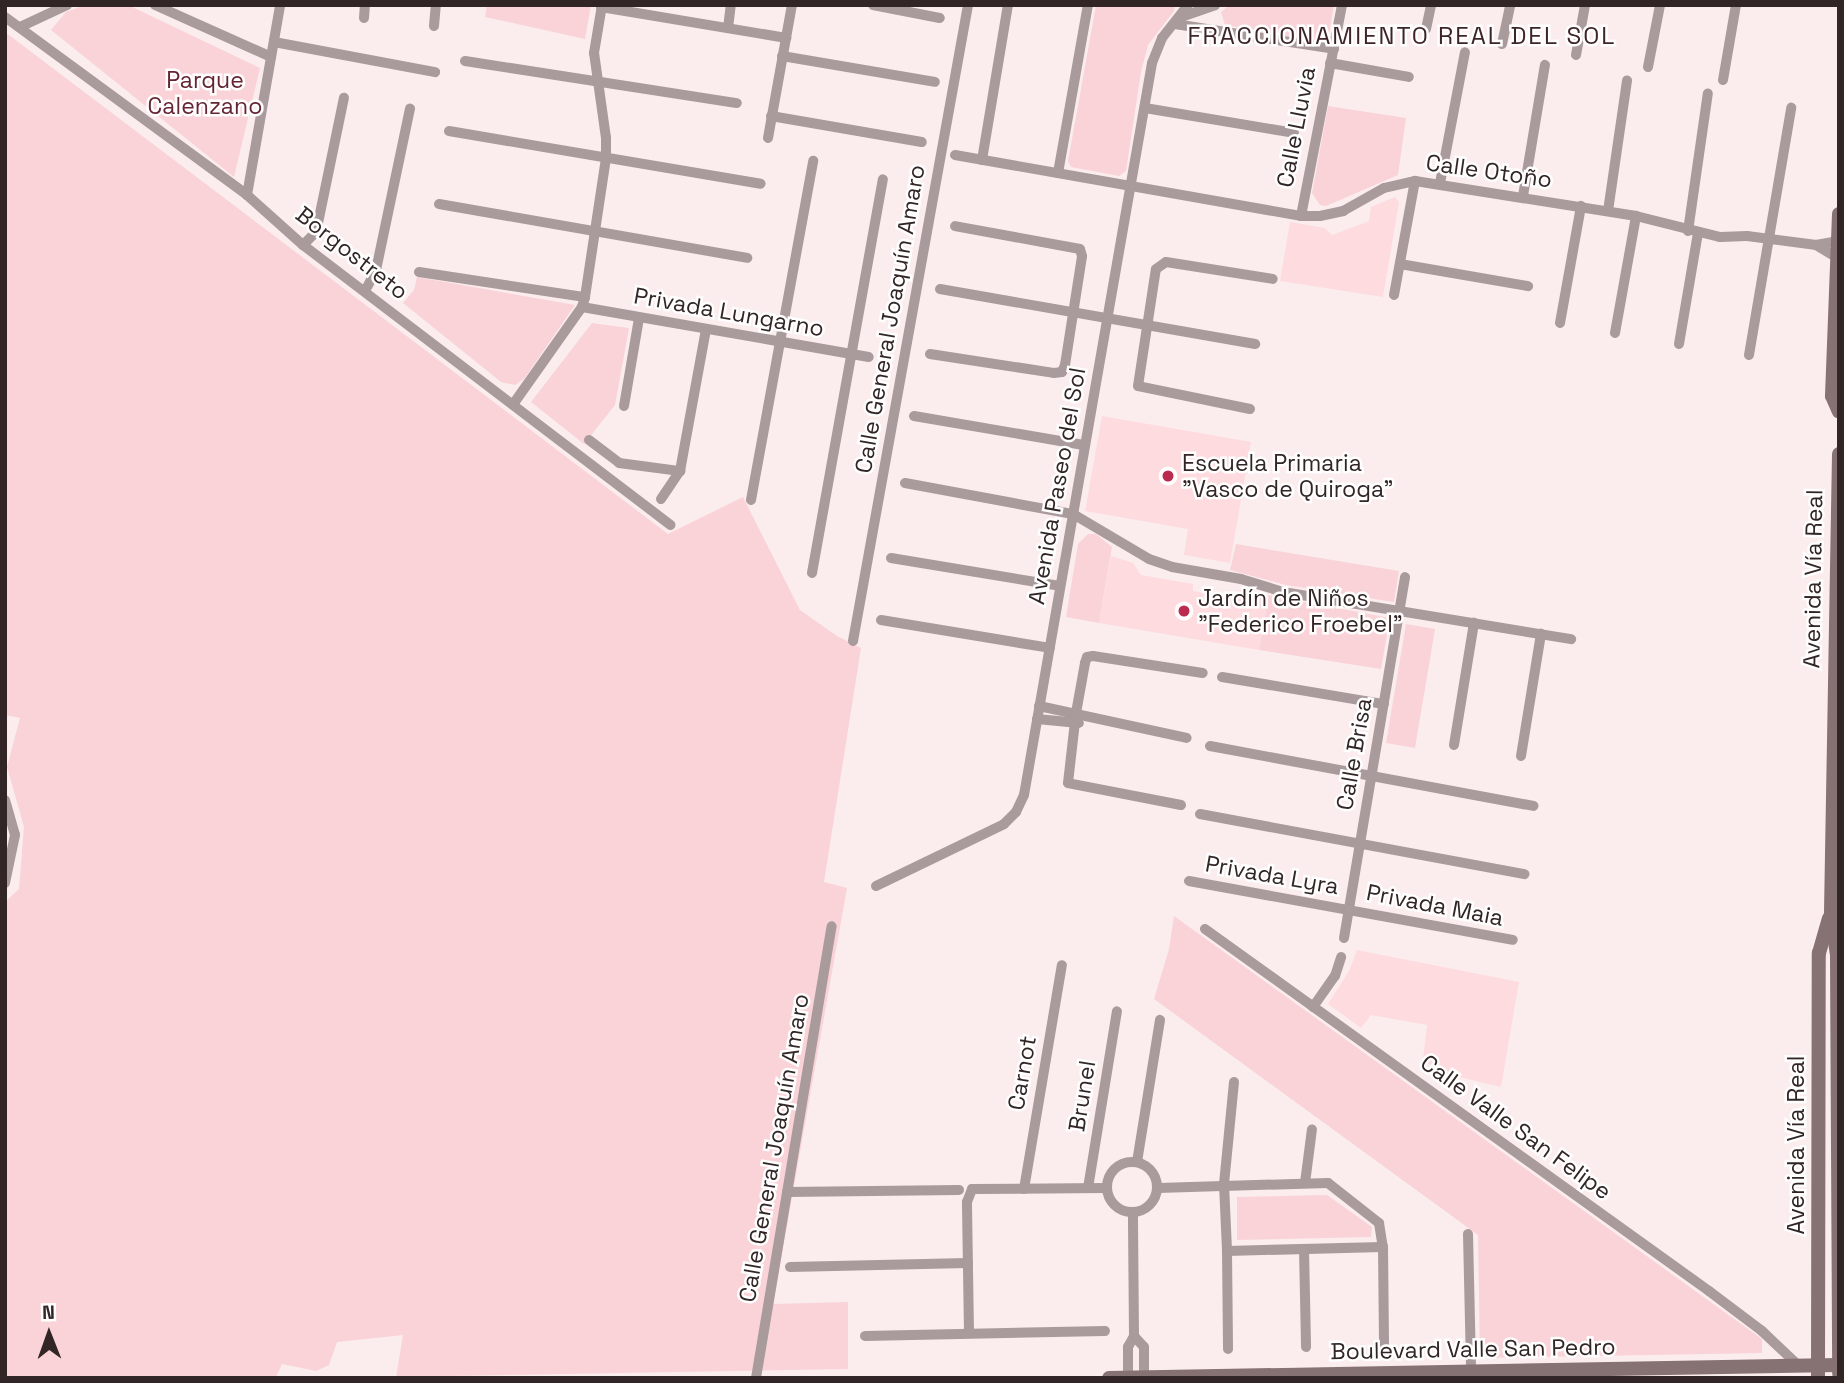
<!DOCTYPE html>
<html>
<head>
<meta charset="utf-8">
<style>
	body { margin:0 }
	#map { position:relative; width:1844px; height:1383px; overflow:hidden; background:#fbedee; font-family:"Space Grotesk",sans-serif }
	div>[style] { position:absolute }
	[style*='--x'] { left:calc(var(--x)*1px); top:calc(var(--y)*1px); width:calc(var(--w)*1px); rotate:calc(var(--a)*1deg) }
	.built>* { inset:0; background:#fedbde }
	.green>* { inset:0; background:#f9d3d7 }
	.minor>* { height:10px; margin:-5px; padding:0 5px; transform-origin:5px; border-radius:5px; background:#a99a9b }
	.minor>.ring { margin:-5px; padding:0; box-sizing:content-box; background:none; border:10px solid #a99a9b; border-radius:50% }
	.secondary>* { height:14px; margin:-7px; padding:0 7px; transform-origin:7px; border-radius:7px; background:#867173 }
	.dots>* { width:19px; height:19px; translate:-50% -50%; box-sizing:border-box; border:4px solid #fefefe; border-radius:50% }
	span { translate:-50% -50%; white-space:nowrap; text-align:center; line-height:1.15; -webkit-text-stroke:5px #fefefe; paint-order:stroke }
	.park-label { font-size:23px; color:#652431 }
	.street-label { font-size:23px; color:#312526 }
	.poi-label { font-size:23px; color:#312526 }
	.left { translate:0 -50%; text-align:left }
	.neighbourhood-label { font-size:24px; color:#3d2427; letter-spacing:2px }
	.frame { position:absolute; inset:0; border:7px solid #312526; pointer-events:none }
	.north { position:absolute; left:14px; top:1299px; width:70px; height:70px; -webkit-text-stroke:5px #fefefe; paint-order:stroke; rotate:359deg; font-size:19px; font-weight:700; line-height:28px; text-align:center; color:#312526 }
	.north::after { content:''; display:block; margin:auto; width:24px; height:32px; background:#312526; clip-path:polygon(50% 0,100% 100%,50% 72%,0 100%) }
</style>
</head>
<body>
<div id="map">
	<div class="built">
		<i style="clip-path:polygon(1395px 197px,1399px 202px,1383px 297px,1280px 281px,1290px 222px,1325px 228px,1332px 235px,1369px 221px,1371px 207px)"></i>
		<i style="clip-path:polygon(1102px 416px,1251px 442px,1230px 563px,1184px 555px,1188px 529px,1085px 511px)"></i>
		<i style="clip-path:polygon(1111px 556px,1133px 563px,1141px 575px,1193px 584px,1193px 591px,1237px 598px,1239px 590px,1269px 595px,1259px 650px,1099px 623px)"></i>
		<i style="clip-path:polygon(1357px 950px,1519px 982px,1501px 1087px,1438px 1072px,1423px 1059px,1427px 1025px,1371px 1015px,1361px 1028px,1328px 1004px,1349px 971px)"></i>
	</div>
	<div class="green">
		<i style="clip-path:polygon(85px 5px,128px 5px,260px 68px,234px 177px,51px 30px,66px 12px)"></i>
		<i style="clip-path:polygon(487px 5px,591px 5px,585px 39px,485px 17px)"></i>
		<i style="clip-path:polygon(1096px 5px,1175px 5px,1174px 11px,1148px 45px,1141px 72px,1126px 171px,1119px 176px,1071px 167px,1068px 161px)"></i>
		<i style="clip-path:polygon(1230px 5px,1334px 5px,1328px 40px,1324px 43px,1225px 25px,1221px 12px)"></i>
		<i style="clip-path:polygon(5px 32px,668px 534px,743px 497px,800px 610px,837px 636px,861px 648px,824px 882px,847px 888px,773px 1304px,848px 1302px,848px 1369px,396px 1377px,403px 1335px,337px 1342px,329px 1365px,316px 1371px,282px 1364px,276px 1377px,5px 1378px,5px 902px,19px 889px,24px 827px,7px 767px,20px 718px,5px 715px)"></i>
		<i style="clip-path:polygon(1328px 106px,1406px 118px,1398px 175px,1326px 206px,1320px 205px,1312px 193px)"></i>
		<i style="clip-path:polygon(417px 277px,575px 305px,524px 379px,515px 385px,501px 382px,403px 303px,414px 290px)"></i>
		<i style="clip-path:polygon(592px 323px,629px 328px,615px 405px,584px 444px,531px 402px)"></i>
		<i style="clip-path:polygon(1088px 534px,1096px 534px,1112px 547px,1099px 623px,1066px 617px,1078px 544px)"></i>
		<i style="clip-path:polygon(1236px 544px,1399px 571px,1394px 602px,1286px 585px,1230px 570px)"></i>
		<i style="clip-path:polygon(1269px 595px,1390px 618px,1381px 669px,1259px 650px)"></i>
		<i style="clip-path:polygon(1406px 624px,1435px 629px,1415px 748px,1386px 743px)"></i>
		<i style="clip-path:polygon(1174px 916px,1762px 1339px,1762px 1353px,1480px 1358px,1478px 1235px,1154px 999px,1169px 949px)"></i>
		<i style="clip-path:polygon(1327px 1195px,1372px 1227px,1371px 1237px,1237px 1240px,1237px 1197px)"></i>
	</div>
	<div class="minor">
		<i style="--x:155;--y:5;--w:127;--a:24.1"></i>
		<i style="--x:873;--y:5;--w:68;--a:11"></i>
		<i style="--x:601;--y:7;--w:188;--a:9.5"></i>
		<i style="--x:5;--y:17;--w:300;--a:36.3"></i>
		<i style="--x:247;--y:195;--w:75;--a:41.8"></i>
		<i style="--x:303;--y:245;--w:462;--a:37.3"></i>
		<i style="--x:1181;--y:17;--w:36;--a:-19"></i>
		<i style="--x:364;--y:18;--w:13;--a:-86"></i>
		<i style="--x:1175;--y:24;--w:161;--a:8.9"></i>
		<i style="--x:434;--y:26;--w:21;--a:-85"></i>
		<i style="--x:20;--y:27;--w:52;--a:-25.1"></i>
		<i style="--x:728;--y:28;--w:23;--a:-83"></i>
		<i style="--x:1426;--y:29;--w:25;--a:-78"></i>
		<i style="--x:274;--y:42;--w:164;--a:10.6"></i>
		<i style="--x:1502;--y:44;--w:40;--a:-78"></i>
		<i style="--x:1576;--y:55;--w:51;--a:-79.8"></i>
		<i style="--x:782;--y:56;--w:155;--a:9.6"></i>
		<i style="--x:465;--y:61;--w:275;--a:8.8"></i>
		<i style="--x:1330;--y:63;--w:80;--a:10"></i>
		<i style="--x:1648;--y:67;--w:63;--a:-79"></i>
		<i style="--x:1723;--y:80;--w:76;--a:-80.2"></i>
		<i style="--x:1145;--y:108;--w:151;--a:9.5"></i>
		<i style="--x:771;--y:116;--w:153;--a:9.8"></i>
		<i style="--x:449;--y:131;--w:316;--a:9.6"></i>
		<i style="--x:768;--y:138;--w:135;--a:-79.8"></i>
		<i style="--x:955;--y:155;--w:351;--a:10"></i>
		<i style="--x:1301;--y:216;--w:19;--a:0"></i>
		<i style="--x:1320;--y:216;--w:24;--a:-12"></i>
		<i style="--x:1343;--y:211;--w:47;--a:-29.3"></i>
		<i style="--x:1384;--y:188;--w:32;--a:-13"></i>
		<i style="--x:1415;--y:181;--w:224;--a:9"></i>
		<i style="--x:1636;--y:216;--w:87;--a:14"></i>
		<i style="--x:1720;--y:237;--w:27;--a:-2"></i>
		<i style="--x:1747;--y:236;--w:70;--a:7.4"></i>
		<i style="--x:1816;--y:245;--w:23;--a:-10"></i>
		<i style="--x:982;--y:160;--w:157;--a:-80.5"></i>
		<i style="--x:1058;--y:173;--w:171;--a:-79.9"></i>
		<i style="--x:1440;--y:183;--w:133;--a:-79.2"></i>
		<i style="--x:247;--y:195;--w:193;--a:-80.1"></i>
		<i style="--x:1523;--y:196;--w:133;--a:-80.5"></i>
		<i style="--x:439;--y:204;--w:313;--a:9.9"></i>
		<i style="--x:1608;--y:211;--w:132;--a:-81.7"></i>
		<i style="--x:1301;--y:216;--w:215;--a:-79"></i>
		<i style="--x:1688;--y:231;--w:139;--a:-81.8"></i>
		<i style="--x:303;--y:245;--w:17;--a:-45"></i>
		<i style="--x:315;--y:233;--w:10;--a:-73"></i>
		<i style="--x:318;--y:223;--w:128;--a:-78.3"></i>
		<i style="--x:1816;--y:245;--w:27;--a:31"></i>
		<i style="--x:1400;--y:264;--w:130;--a:9.8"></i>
		<i style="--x:419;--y:272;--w:168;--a:8.6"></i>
		<i style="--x:940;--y:289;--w:320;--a:9.9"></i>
		<i style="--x:365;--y:291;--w:24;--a:-62"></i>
		<i style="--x:376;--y:270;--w:165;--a:-78.1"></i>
		<i style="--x:1394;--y:295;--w:116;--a:-79.6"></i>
		<i style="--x:582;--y:307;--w:291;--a:9.9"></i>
		<i style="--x:1560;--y:323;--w:119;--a:-79.8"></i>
		<i style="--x:1615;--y:333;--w:119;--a:-79.8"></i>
		<i style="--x:1679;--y:344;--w:113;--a:-80.3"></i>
		<i style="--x:930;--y:354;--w:125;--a:8.7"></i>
		<i style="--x:1054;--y:373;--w:8;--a:-7"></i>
		<i style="--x:1062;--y:372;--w:8;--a:-67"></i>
		<i style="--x:1065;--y:365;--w:110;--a:-81.1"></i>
		<i style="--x:1082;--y:256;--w:7;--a:-106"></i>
		<i style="--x:1080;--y:249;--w:127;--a:-169.6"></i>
		<i style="--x:1749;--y:355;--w:251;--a:-80.3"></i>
		<i style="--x:514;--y:403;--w:118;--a:-54.7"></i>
		<i style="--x:582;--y:307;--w:10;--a:-73"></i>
		<i style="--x:585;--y:297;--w:141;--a:-81.4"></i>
		<i style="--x:606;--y:158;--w:20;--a:-90"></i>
		<i style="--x:606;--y:138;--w:86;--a:-98"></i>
		<i style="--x:594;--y:53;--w:49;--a:-80.5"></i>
		<i style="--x:624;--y:406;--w:89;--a:-80.3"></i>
		<i style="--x:1250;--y:409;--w:114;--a:-168.4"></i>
		<i style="--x:1138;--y:386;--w:118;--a:-81.3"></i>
		<i style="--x:1156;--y:269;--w:12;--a:-35"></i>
		<i style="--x:1166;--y:262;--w:108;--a:9"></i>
		<i style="--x:914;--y:416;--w:172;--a:9.7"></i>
		<i style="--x:589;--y:440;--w:38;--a:37"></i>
		<i style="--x:619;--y:463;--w:62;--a:7.5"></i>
		<i style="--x:905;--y:483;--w:171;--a:10.5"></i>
		<i style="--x:1073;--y:514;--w:88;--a:30.6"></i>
		<i style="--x:1149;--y:559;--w:24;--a:19"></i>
		<i style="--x:1172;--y:567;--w:70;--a:9.9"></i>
		<i style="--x:1241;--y:579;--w:44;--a:17.2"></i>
		<i style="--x:1283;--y:592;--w:292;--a:9.3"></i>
		<i style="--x:661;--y:499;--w:34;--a:-56"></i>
		<i style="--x:680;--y:471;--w:143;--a:-79.6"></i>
		<i style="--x:751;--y:500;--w:345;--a:-79.6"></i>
		<i style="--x:891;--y:558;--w:171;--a:9.4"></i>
		<i style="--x:812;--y:573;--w:400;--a:-79.8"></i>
		<i style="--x:881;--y:620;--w:171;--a:9.4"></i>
		<i style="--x:853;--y:641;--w:646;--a:-79.75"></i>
		<i style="--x:1222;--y:677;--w:164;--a:9.5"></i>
		<i style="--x:1039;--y:706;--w:151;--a:12.2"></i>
		<i style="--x:1037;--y:719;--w:42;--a:5.4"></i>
		<i style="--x:1454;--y:745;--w:124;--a:-80.7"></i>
		<i style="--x:1210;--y:746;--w:329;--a:10.5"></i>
		<i style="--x:1521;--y:756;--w:124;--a:-80.7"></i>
		<i style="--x:5;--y:800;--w:36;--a:74"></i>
		<i style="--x:15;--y:835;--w:49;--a:101.8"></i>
		<i style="--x:1181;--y:805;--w:115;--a:-169"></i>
		<i style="--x:1068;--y:783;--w:70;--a:-83.5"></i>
		<i style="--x:1076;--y:713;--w:51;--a:-79.8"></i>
		<i style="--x:1085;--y:663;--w:6;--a:-72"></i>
		<i style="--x:1087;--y:657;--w:6;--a:-9"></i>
		<i style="--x:1093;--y:656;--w:111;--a:8.8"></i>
		<i style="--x:1200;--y:814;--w:330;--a:10.5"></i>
		<i style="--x:1189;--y:881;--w:329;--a:10.3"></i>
		<i style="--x:876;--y:886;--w:142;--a:-25.8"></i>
		<i style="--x:1004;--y:824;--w:17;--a:-45"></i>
		<i style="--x:1016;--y:812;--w:19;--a:-65"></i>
		<i style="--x:1024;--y:795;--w:743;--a:-80.08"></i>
		<i style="--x:1152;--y:63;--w:27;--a:-68"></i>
		<i style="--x:1162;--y:38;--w:42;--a:-51.8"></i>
		<i style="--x:1205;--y:929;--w:621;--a:35.69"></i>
		<i style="--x:1709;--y:1291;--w:66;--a:37"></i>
		<i style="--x:1762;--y:1331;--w:50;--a:43.4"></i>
		<i style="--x:1344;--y:938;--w:366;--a:-80.4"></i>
		<i style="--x:1313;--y:1007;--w:38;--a:-55"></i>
		<i style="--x:1335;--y:976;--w:20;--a:-72"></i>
		<i style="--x:1234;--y:1082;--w:102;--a:95.6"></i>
		<i style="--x:1224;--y:1184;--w:67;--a:87.4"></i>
		<i style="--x:1227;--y:1251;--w:156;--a:-1.5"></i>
		<i class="ring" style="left:1107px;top:1162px;width:40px;height:40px"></i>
		<i style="--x:1137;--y:1162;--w:144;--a:-80.8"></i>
		<i style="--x:1305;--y:1183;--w:54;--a:-82.6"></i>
		<i style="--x:1088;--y:1188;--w:179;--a:-80.7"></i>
		<i style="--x:1158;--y:1188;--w:170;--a:-1.7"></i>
		<i style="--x:1328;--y:1183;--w:65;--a:38.1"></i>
		<i style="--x:1379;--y:1223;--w:24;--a:81"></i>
		<i style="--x:1383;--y:1247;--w:99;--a:89.4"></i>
		<i style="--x:1024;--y:1189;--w:227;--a:-80.4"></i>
		<i style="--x:787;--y:1192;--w:172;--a:-0.7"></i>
		<i style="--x:1468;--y:1234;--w:137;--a:88.7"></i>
		<i style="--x:1304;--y:1249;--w:98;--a:88.8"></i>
		<i style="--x:1227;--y:1251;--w:98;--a:89.4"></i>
		<i style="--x:790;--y:1267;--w:178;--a:-1.3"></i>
		<i style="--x:969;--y:1333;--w:131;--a:-90.9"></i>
		<i style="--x:967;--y:1202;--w:14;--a:-69"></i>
		<i style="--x:972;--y:1189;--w:134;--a:-0.4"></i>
		<i style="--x:865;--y:1336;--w:240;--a:-1.2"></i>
		<i style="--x:1134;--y:1336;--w:15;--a:48"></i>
		<i style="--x:1144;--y:1347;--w:31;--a:90"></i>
		<i style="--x:756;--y:1378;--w:458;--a:-80.5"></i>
		<i style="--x:1128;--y:1378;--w:31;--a:-90"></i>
		<i style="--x:1128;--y:1347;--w:13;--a:-61"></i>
		<i style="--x:1134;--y:1336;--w:123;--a:-90.5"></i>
	</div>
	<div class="secondary">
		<i style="--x:1839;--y:214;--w:182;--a:92.2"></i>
		<i style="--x:1832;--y:396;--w:17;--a:66"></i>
		<i style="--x:1839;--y:454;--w:460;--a:91"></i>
		<i style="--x:1831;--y:914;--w:41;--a:81.7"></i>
		<i style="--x:1837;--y:955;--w:419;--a:89.7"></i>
		<i style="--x:1109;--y:1378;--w:730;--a:-1.02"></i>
		<i style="--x:1818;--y:1378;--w:425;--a:-89.9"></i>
		<i style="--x:1819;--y:953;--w:36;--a:-74"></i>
	</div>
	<div class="dots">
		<i style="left:1168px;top:476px;background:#bb2b50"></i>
		<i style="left:1184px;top:611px;background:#bb2b50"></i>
	</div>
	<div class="park-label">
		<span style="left:205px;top:93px">Parque<br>Calenzano</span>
	</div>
	<div class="street-label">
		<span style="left:1296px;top:127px;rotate:-79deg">Calle Lluvia</span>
		<span style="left:1489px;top:171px;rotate:8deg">Calle Otoño</span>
		<span style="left:352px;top:253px;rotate:38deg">Borgostreto</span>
		<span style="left:729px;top:312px;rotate:10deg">Privada Lungarno</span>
		<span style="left:890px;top:319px;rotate:-80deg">Calle General Joaquín Amaro</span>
		<span style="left:1057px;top:486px;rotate:-80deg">Avenida Paseo del Sol</span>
		<span style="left:1813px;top:579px;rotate:-89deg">Avenida Vía Real</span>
		<span style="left:1354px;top:754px;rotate:-80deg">Calle Brisa</span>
		<span style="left:1272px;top:875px;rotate:10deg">Privada Lyra</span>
		<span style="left:1435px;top:905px;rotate:11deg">Privada Maia</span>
		<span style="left:1022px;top:1073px;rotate:-80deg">Carnot</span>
		<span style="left:1082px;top:1096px;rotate:-81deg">Brunel</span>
		<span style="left:1516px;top:1127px;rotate:36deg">Calle Valle San Felipe</span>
		<span style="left:1796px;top:1145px;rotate:-90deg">Avenida Vía Real</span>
		<span style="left:774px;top:1148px;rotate:-80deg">Calle General Joaquín Amaro</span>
		<span style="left:1473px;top:1349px;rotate:-1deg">Boulevard Valle San Pedro</span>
	</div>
	<div class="poi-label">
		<span class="left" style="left:1182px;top:476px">Escuela Primaria<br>"Vasco de Quiroga"</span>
		<span class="left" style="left:1198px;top:611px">Jardín de Niños<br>"Federico Froebel"</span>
	</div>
	<div class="neighbourhood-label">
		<span style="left:1402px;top:36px">FRACCIONAMIENTO REAL DEL SOL</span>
	</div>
	<div class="frame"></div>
	<div class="north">N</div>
</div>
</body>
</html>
